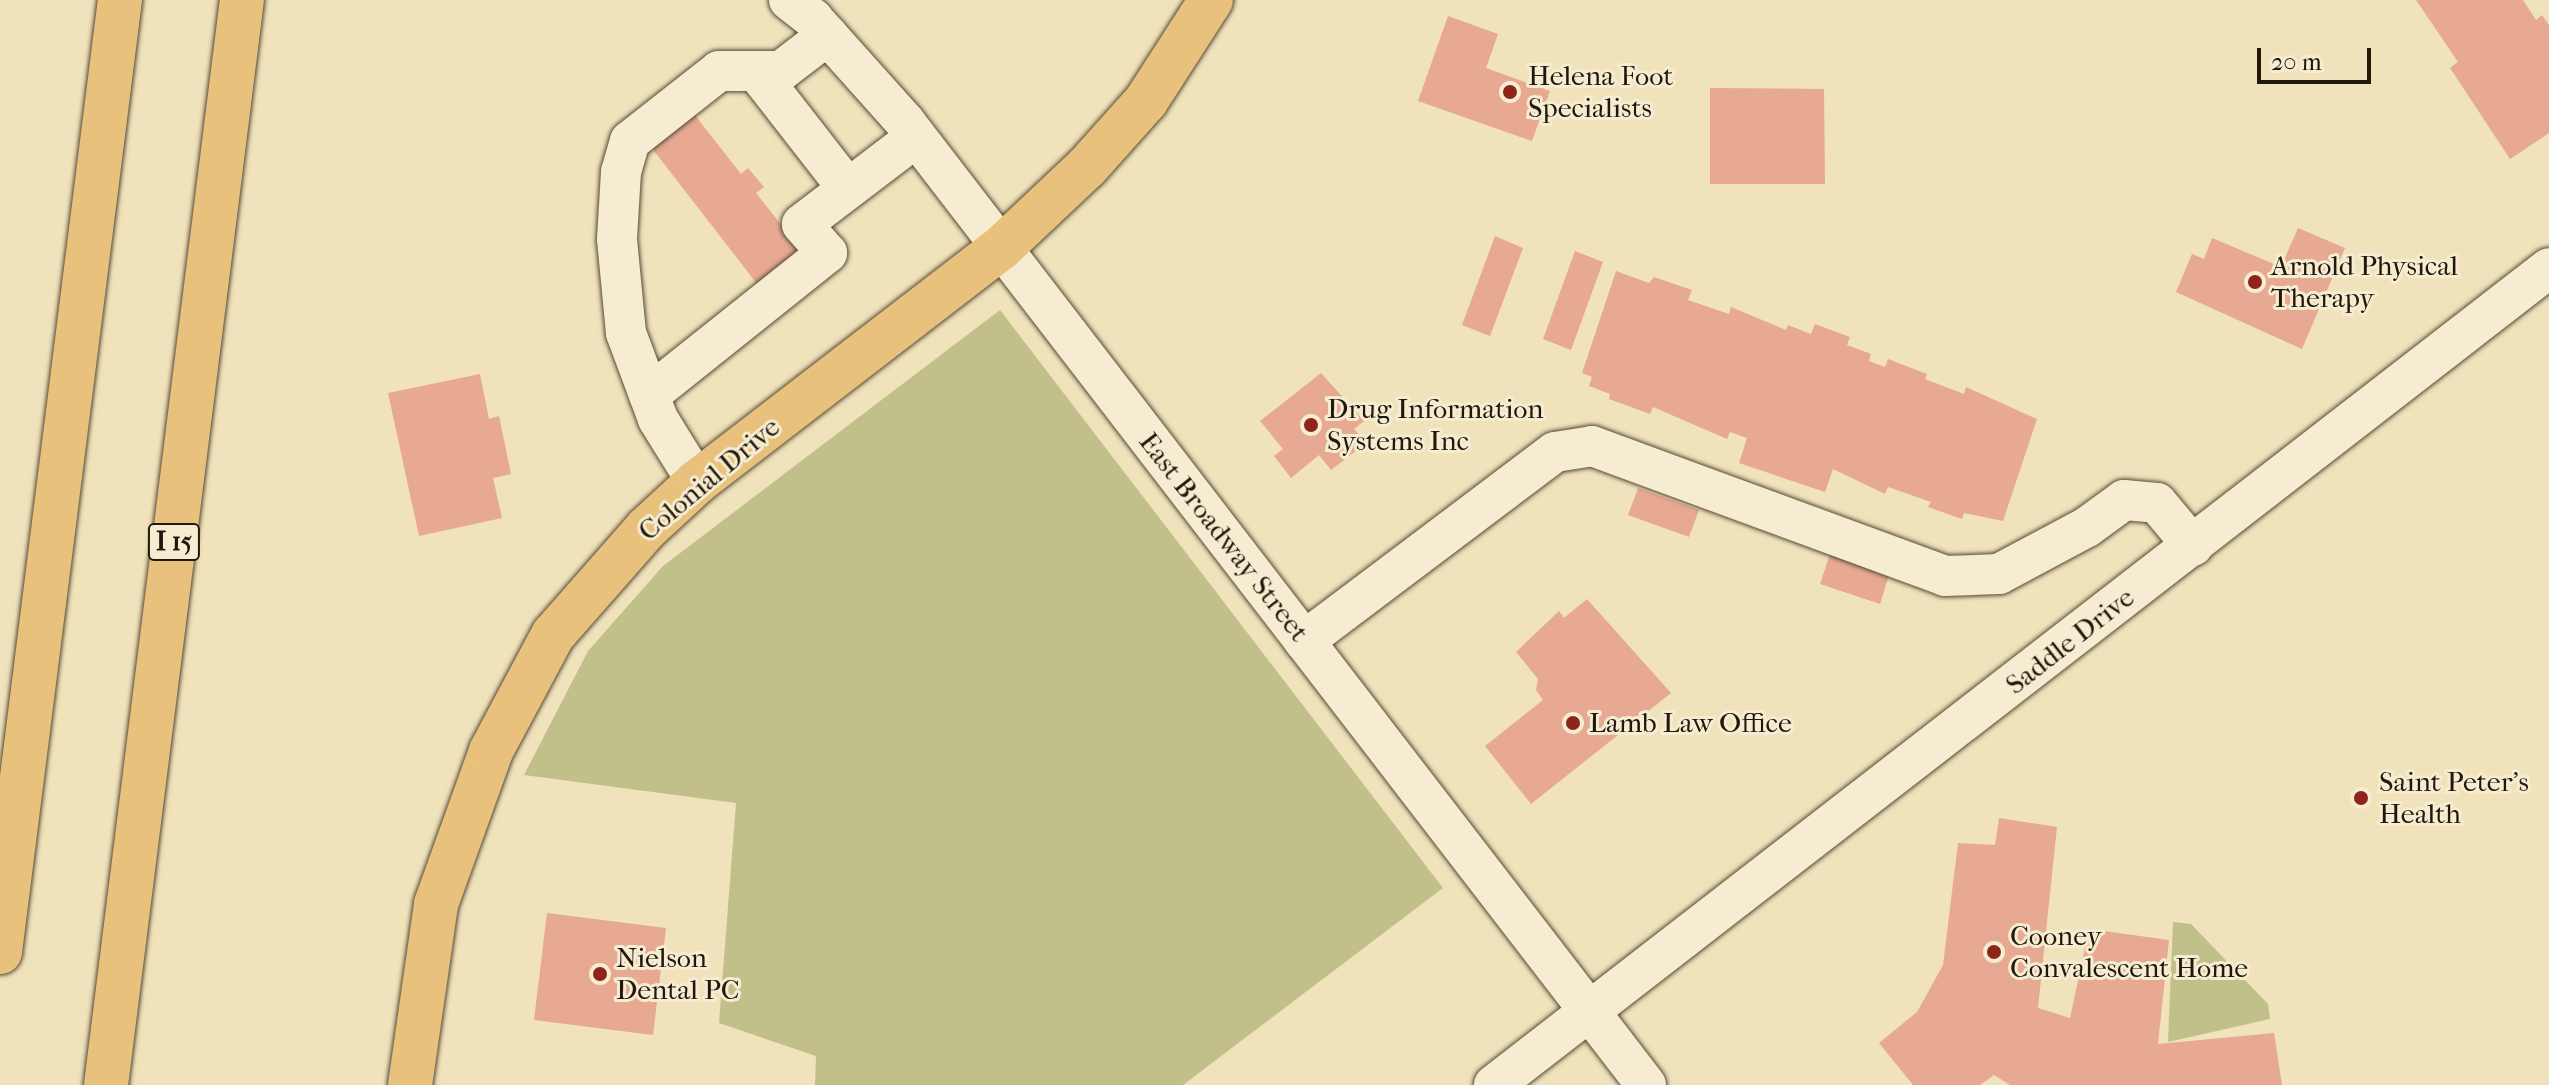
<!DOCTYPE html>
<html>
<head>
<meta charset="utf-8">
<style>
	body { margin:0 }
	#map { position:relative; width:2549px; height:1085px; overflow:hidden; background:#f0e2ba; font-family:"IM FELL French Canon",serif }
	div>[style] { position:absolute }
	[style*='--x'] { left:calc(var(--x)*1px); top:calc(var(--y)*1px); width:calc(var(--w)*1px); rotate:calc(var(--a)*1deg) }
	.green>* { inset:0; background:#c2c08a }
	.building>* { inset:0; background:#e8a992 }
	.roads { filter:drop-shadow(0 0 2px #554a37) drop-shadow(0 0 2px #554a37) }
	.minor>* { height:40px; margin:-20px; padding:0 20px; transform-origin:20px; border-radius:20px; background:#f5ecd2 }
	.major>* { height:44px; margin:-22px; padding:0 22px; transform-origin:22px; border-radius:22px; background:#e8c17d }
	.highway>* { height:44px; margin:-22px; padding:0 22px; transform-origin:22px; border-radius:22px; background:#e8c17d }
	.dots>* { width:22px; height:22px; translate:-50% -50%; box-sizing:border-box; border:4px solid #f5ecd2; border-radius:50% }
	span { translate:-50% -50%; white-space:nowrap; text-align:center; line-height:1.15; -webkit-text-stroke:6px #f5ecd2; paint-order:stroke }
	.shield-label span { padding:2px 6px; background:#f5ecd2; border:2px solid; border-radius:6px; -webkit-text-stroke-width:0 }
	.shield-label { font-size:26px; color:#21180b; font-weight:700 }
	.poi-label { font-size:28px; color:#21180b }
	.left { translate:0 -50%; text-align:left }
	.street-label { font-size:28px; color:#21180b }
	.scale { position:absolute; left:2257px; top:48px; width:114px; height:36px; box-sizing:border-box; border:4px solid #21180b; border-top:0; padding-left:10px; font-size:24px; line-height:28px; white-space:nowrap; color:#21180b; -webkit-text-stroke:6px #f5ecd2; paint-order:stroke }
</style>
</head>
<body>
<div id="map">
	<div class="green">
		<i style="clip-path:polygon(1000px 310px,1443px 888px,1183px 1085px,815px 1085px,816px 1056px,719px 1023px,736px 803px,524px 775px,588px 651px,663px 566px)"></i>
		<i style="clip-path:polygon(2173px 922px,2191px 924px,2268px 1004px,2270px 1019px,2168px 1042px)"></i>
	</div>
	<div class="building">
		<i style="clip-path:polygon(2416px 0,2523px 0,2536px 20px,2542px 15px,2549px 25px,2549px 133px,2510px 159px,2450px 68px,2458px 62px)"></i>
		<i style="clip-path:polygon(1448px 16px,1498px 34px,1486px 68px,1550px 91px,1532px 141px,1418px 101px)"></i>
		<i style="clip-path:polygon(1710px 88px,1824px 89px,1825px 184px,1710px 184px)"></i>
		<i style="clip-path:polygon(687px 105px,741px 174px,748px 168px,764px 187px,756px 193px,805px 255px,761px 289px,644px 138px)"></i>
		<i style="clip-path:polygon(2298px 228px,2345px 248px,2302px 349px,2176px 292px,2192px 254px,2204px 259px,2212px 238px,2281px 267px)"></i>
		<i style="clip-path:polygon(1495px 236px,1523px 248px,1490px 336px,1462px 325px)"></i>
		<i style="clip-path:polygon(1575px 251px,1603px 262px,1571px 350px,1543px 339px)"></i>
		<i style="clip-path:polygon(1616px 271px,1649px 283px,1654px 277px,1692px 290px,1688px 300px,1729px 314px,1731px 307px,1786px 330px,1788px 325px,1811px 334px,1815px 324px,1850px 337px,1847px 345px,1871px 354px,1869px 361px,1885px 367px,1888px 359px,1927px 374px,1925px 379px,1964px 394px,1966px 387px,2037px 419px,2003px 521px,1964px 513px,1962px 519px,1928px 507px,1931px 502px,1888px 487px,1885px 494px,1833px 469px,1825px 492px,1739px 463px,1747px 438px,1730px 432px,1727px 439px,1653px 407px,1650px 414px,1609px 399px,1610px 394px,1589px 386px,1592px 377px,1582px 373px)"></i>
		<i style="clip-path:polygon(1321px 373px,1364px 421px,1354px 429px,1366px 443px,1331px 470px,1319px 455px,1291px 478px,1274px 456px,1283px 449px,1260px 421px)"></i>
		<i style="clip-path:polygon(480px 374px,489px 419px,499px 416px,511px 474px,493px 478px,502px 518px,419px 536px,388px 393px)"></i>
		<i style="clip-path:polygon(1638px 488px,1699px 510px,1689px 537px,1628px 515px)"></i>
		<i style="clip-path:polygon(1830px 554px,1889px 575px,1880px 604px,1820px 584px)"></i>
		<i style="clip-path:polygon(1587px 599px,1671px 693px,1531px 804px,1485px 746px,1543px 700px,1536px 690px,1538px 679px,1516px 652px,1559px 611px,1564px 618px)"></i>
		<i style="clip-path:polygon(1999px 818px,2057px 827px,2038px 1008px,2070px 1018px,2089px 929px,2169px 940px,2158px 1044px,2274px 1033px,2282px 1085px,2010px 1085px,1994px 1075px,1980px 1085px,1913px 1085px,1879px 1043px,1917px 1012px,1943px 965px,1958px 843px,1995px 845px)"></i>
		<i style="clip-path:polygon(547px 913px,666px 928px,653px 1035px,534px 1020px)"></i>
	</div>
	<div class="roads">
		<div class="minor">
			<i style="--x:789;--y:0;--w:31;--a:38"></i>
			<i style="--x:813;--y:19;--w:138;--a:48.2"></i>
			<i style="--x:905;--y:122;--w:1215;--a:52.42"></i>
			<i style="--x:757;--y:72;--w:148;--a:52.1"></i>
			<i style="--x:649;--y:395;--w:228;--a:-38.6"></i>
			<i style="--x:827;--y:253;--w:38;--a:-131"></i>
			<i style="--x:802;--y:224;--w:143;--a:-37.3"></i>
			<i style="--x:697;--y:482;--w:74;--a:-121.8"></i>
			<i style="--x:658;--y:419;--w:92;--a:-110.4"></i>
			<i style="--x:626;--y:333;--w:94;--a:-95.5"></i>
			<i style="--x:617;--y:239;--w:67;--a:-86.6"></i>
			<i style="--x:621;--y:172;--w:32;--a:-74"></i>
			<i style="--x:630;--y:141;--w:113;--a:-38.2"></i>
			<i style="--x:719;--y:71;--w:62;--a:0"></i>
			<i style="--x:781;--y:71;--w:59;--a:-37.5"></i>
			<i style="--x:1304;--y:641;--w:314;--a:-37"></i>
			<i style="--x:1555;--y:452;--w:37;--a:-9"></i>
			<i style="--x:1592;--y:446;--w:376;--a:20.2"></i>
			<i style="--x:1945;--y:576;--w:54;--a:-2.1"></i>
			<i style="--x:1999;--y:574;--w:100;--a:-28.1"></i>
			<i style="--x:2087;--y:527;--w:46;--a:-36.1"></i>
			<i style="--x:2124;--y:500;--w:33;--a:5"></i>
			<i style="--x:2157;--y:503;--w:56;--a:50.1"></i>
			<i style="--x:1494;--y:1085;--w:1334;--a:-37.75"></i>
		</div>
		<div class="major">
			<i style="--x:410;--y:1085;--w:183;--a:-81.8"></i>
			<i style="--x:436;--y:904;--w:163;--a:-70.2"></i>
			<i style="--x:491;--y:751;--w:132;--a:-61.9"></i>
			<i style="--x:553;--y:635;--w:141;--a:-48.7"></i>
			<i style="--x:646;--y:529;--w:69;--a:-42.7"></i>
			<i style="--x:697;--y:482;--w:384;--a:-37.6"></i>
			<i style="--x:1001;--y:248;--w:118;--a:-43.3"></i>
			<i style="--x:1087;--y:167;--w:89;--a:-48.2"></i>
			<i style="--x:1146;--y:101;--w:120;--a:-57.2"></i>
		</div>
		<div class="highway">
			<i style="--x:0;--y:952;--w:960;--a:-82.82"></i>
			<i style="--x:106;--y:1085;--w:1093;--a:-82.86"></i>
		</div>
	</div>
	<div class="dots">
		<i style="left:1510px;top:92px;background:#8f2418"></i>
		<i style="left:2255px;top:282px;background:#8f2418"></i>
		<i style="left:1311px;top:425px;background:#8f2418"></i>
		<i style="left:1573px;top:723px;background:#8f2418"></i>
		<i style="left:2361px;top:798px;background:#8f2418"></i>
		<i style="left:1994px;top:952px;background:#8f2418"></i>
		<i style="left:600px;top:974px;background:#8f2418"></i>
	</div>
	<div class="shield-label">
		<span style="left:174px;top:542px">I 15</span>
	</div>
	<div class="poi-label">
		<span class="left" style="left:1528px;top:92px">Helena Foot<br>Specialists</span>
		<span class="left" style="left:2271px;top:282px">Arnold Physical<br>Therapy</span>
		<span class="left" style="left:1327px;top:425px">Drug Information<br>Systems Inc</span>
		<span class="left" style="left:1589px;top:723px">Lamb Law Office</span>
		<span class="left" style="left:2379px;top:798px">Saint Peter's<br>Health</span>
		<span class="left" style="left:2010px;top:952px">Cooney<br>Convalescent Home</span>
		<span class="left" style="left:616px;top:974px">Nielson<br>Dental PC</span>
	</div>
	<div class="street-label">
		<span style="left:709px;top:479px;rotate:-40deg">Colonial Drive</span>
		<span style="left:1224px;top:537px;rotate:52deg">East Broadway Street</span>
		<span style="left:2070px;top:641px;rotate:-38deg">Saddle Drive</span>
	</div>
	<div class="scale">20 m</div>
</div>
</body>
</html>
